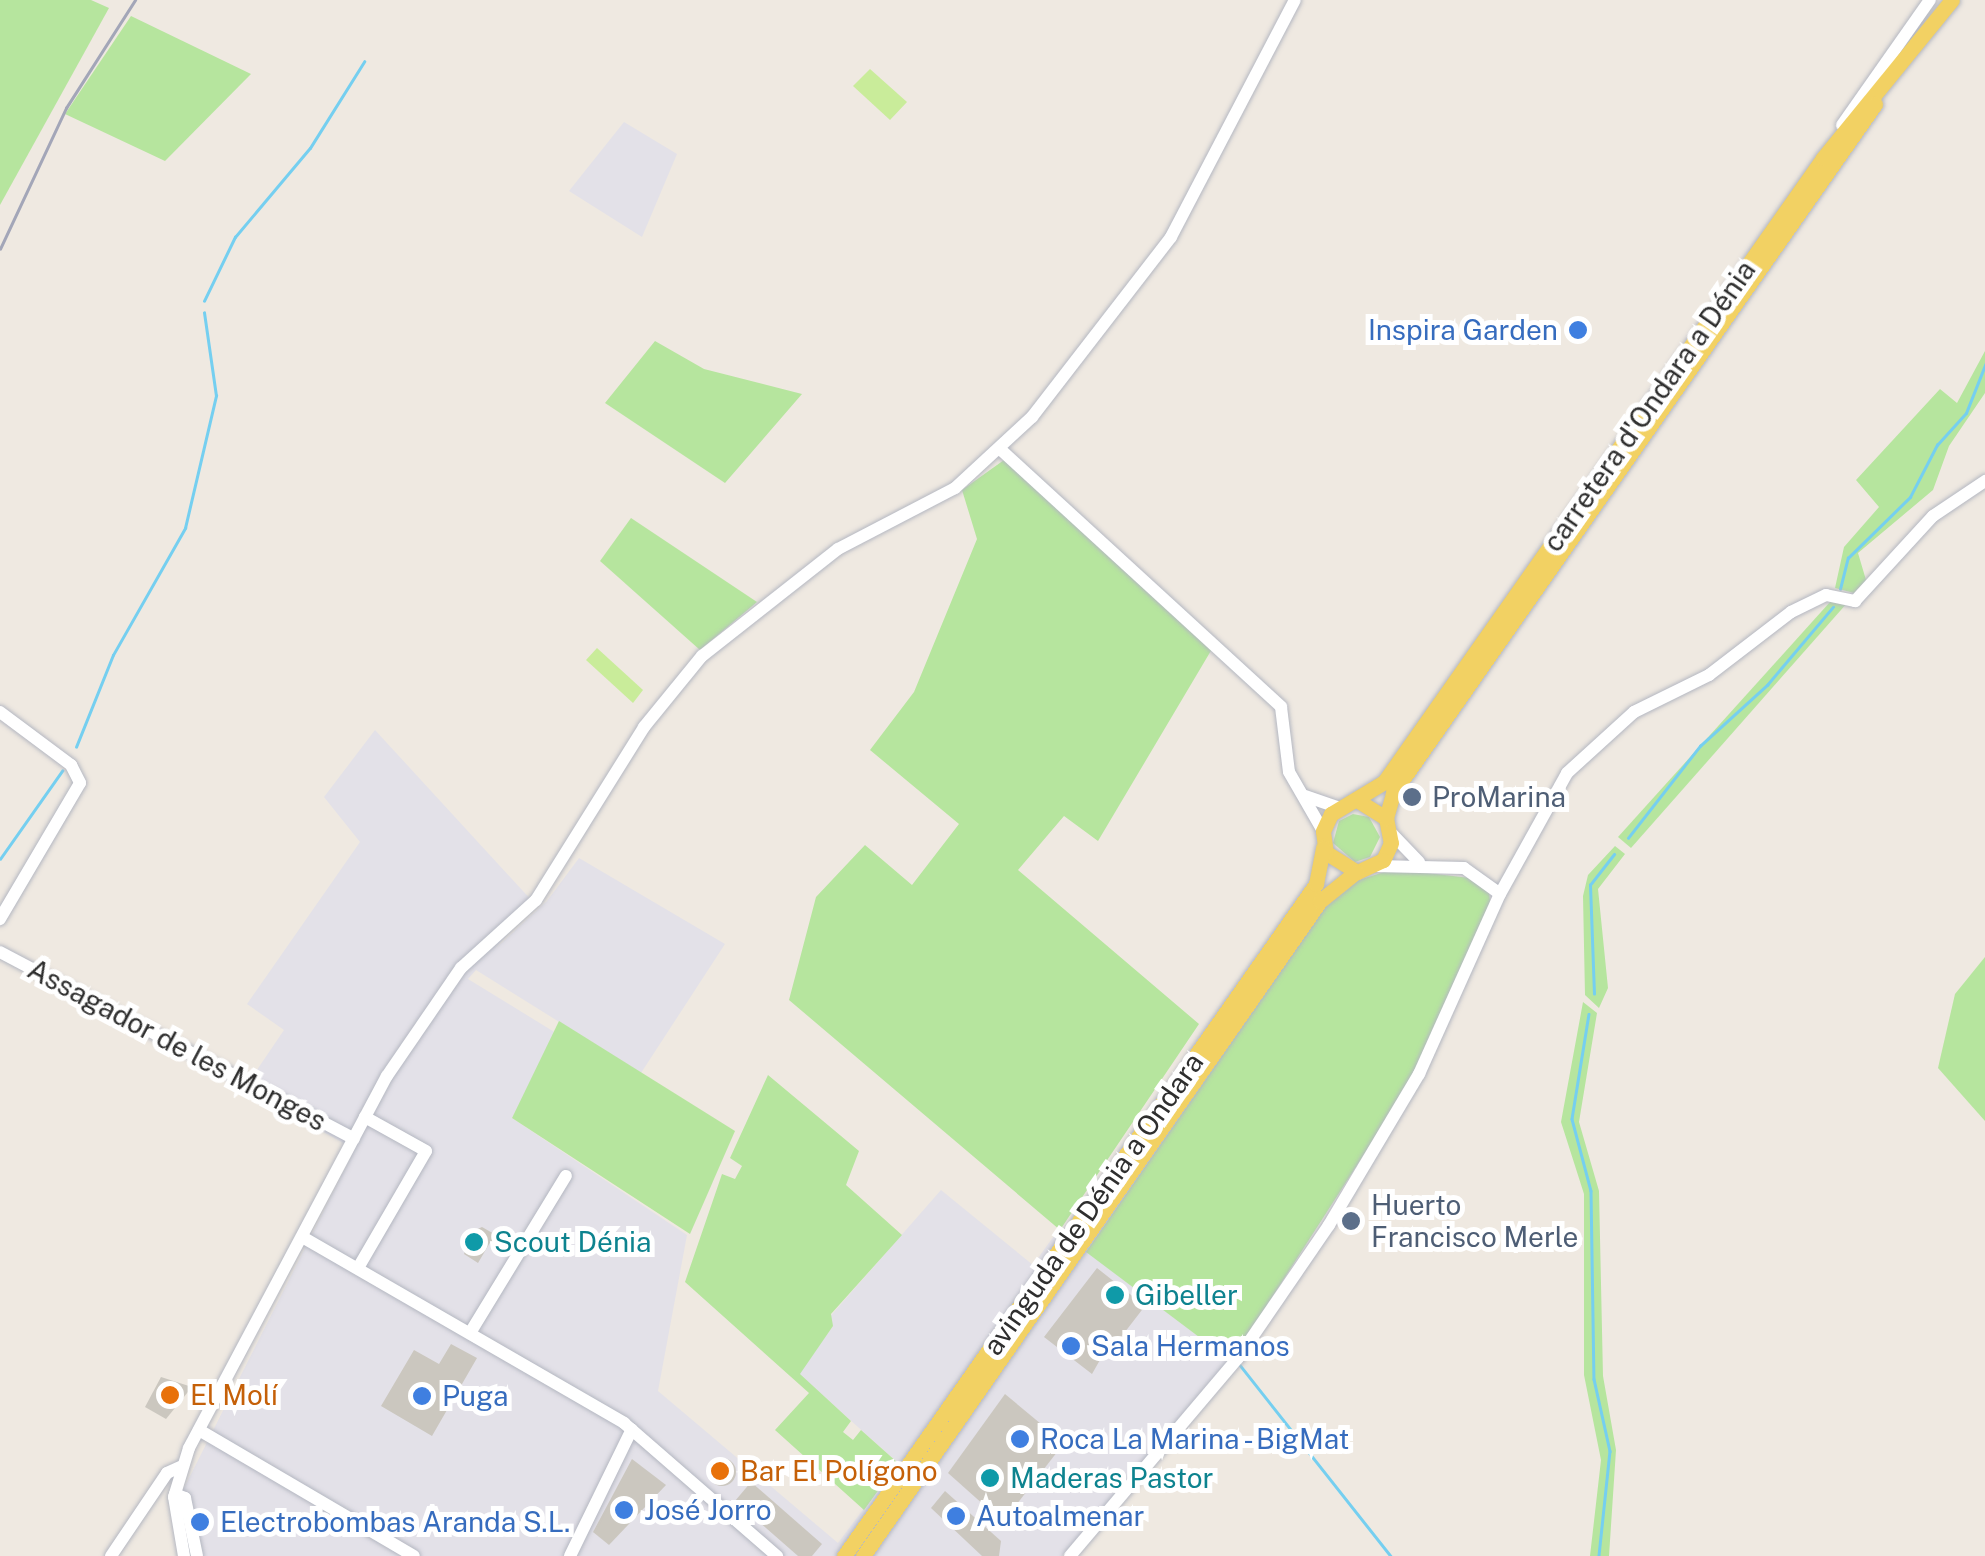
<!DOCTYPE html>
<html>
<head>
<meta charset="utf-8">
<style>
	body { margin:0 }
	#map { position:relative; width:1985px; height:1556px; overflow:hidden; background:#efe9e1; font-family:"Public Sans",sans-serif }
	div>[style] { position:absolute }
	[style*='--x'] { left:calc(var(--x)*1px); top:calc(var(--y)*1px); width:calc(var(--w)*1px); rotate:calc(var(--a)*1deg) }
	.industrial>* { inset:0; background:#e3e1e8 }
	.green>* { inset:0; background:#b6e59e }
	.pitch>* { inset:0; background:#c9ec9a }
	.stream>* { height:2.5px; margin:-1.25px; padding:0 1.25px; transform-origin:1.25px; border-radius:1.25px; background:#75cff0 }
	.building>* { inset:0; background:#cbc7bf }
	.round { border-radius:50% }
	.roads { filter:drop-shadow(0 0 2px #b4b7c1) drop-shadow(0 0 2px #b4b7c1) }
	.minor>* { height:12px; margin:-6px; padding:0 6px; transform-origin:6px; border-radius:6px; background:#fff }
	.major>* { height:15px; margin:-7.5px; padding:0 7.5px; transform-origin:7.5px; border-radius:7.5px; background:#f2d163 }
	.tram>* { height:2.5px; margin:-1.25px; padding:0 1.25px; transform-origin:1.25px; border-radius:1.25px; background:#a3a6b8 }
	.dots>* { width:28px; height:28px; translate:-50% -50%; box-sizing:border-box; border:5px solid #fff; border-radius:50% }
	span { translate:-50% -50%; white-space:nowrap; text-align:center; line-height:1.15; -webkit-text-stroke:10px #fff; paint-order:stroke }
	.shop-label { font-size:28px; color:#366cbe }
	.right { translate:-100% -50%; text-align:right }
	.left { translate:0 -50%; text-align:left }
	.street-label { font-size:28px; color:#2e2e2e }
	.service-label { font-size:28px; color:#4e5e75 }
	.culture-label { font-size:28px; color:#0d838f }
	.food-label { font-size:28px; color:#c56008 }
</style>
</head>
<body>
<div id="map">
	<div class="industrial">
		<i style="clip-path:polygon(624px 122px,677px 154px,642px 237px,569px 191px)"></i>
		<i style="clip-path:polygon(375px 730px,534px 903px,495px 949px,547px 901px,579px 858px,725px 944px,641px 1073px,476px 970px,468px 979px,556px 1033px,512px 1118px,687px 1235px,658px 1391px,838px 1543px,898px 1463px,799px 1374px,833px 1326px,827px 1320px,941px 1190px,1033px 1265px,1059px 1229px,1231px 1361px,1062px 1556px,190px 1556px,179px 1498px,355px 1149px,244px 1089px,284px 1030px,247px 1004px,360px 842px,324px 797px)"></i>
	</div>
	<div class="green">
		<i style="clip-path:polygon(0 0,91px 0,109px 8px,0 205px)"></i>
		<i style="clip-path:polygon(131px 16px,251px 74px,165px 161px,65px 114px)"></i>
		<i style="clip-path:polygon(655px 341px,704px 369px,802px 394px,725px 483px,605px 403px)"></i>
		<i style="clip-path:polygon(1985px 351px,1985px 393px,1949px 446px,1933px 490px,1858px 553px,1866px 580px,1854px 593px,1835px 588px,1844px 547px,1879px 507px,1856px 480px,1940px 389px,1957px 403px)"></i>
		<i style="clip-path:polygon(1004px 460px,1212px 649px,1098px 841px,1064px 816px,1018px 870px,1199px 1024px,1060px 1230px,789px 1000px,816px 897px,865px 845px,912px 885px,959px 824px,870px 750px,914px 692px,977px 539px,962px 490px)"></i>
		<i style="clip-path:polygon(631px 518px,757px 602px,700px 650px,600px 561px)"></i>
		<i style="clip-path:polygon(1830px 602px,1848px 602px,1631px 848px,1618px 837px)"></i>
		<i style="clip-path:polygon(1353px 814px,1369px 817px,1380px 837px,1370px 857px,1355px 862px,1333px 843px,1339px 821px)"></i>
		<i style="clip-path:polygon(1615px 846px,1625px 854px,1598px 889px,1608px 988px,1599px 1008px,1585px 995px,1583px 896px,1588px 875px)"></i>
		<i style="clip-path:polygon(1394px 869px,1470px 878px,1489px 893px,1491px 906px,1417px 1072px,1231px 1361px,1086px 1252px,1330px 900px,1352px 882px)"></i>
		<i style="clip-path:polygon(1985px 957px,1985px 1121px,1938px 1068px,1955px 994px)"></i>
		<i style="clip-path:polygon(1583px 1002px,1597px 1013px,1579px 1122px,1599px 1191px,1603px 1376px,1616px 1450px,1609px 1556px,1590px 1556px,1601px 1460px,1584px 1375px,1584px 1194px,1561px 1122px)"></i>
		<i style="clip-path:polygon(559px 1021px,735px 1131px,690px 1234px,512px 1118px)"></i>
		<i style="clip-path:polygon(768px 1075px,859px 1151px,846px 1185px,902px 1235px,831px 1314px,833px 1326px,800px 1374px,851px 1421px,843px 1432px,853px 1440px,861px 1430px,898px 1463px,864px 1510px,775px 1430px,809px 1393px,685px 1282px,722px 1174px,735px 1179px,742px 1166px,730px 1158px)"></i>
	</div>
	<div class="pitch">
		<i style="clip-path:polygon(870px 69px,907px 102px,890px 120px,853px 86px)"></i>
		<i style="clip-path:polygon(597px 648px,643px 690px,633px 703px,586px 660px)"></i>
	</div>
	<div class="stream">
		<i style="--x:204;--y:301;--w:71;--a:-64.2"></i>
		<i style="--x:235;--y:237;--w:116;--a:-49.9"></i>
		<i style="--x:310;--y:148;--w:102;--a:-57.9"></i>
		<i style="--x:1840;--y:589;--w:32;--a:-76"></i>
		<i style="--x:1848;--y:558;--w:87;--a:-44.5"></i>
		<i style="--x:1910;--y:497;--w:59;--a:-62.6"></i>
		<i style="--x:1937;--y:445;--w:43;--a:-47.8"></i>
		<i style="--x:1966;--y:413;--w:52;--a:-68.4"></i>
		<i style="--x:76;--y:747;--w:99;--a:-68.1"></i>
		<i style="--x:113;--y:655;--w:146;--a:-60.4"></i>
		<i style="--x:185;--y:528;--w:136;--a:-76.8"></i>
		<i style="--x:216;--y:396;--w:84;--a:-98.2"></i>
		<i style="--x:1628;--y:838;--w:117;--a:-52"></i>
		<i style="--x:1700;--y:746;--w:91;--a:-42.3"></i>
		<i style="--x:1767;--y:685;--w:102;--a:-49.8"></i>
		<i style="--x:0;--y:859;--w:108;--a:-54.8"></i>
		<i style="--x:1594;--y:994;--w:109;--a:-92.1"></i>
		<i style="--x:1590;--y:885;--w:39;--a:-52"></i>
		<i style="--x:1589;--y:1014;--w:106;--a:99.2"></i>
		<i style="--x:1572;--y:1119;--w:74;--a:75.2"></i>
		<i style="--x:1591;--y:1191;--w:188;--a:89.1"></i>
		<i style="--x:1594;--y:1379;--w:74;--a:77.5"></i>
		<i style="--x:1610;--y:1451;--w:106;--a:96"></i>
		<i style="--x:1240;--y:1365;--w:243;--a:51.7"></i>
	</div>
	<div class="building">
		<i style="clip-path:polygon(502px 1226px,511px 1231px,501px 1247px,491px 1241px,478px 1263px,464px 1254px,471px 1232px,482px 1227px,496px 1235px)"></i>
		<i style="clip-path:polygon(1097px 1268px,1145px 1306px,1118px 1341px,1113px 1337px,1092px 1374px,1044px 1337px)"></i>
		<i style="clip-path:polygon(451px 1344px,477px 1358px,432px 1436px,381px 1406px,414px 1350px,439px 1364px)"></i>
		<i style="clip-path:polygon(161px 1377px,192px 1387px,166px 1419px,145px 1407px)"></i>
		<i style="clip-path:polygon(1005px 1394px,1064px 1443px,1003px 1522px,948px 1473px)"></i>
		<i class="round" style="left:708px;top:1458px;width:28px;height:28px"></i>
		<i style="clip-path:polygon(632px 1459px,666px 1485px,609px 1545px,593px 1532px)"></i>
		<i style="clip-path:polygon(751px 1482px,822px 1544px,812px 1556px,798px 1556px,735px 1501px)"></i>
		<i style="clip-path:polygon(945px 1491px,1001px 1541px,999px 1556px,982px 1556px,931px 1508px)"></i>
	</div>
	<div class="roads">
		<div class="minor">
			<i style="--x:1842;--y:125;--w:153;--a:-54.9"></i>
			<i style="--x:1001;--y:450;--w:380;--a:42.5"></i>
			<i style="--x:1281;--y:707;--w:65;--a:83"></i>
			<i style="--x:1289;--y:772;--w:68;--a:60"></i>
			<i style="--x:0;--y:712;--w:89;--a:36.7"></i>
			<i style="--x:71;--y:765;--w:20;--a:63"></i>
			<i style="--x:80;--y:783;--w:158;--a:120.5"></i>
			<i style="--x:1305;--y:796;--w:36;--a:19"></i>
			<i style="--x:1392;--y:834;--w:39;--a:46"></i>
			<i style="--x:1376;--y:866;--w:88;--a:1.3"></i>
			<i style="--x:1464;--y:868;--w:44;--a:35.8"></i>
			<i style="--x:0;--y:952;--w:400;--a:27.8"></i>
			<i style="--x:304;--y:1238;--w:370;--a:30"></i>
			<i style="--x:624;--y:1423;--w:203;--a:41"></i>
			<i style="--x:358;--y:1268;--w:135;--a:-59.8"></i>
			<i style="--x:426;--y:1151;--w:70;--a:-150.9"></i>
			<i style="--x:470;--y:1333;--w:184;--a:-58.6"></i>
			<i style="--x:199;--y:1430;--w:249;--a:30.4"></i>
			<i style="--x:175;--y:1494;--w:11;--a:22"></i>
			<i style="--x:185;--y:1498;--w:59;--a:78.3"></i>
			<i style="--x:111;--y:1556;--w:100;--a:-56"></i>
			<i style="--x:167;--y:1473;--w:14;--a:-25"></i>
			<i style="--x:184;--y:1556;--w:60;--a:-99.6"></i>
			<i style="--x:174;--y:1497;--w:51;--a:-73"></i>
			<i style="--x:189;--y:1448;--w:421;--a:-62"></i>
			<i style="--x:387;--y:1076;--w:131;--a:-55.6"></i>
			<i style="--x:461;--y:968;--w:101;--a:-42.2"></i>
			<i style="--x:536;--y:900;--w:204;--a:-58"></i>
			<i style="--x:644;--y:727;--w:92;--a:-50.8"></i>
			<i style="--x:702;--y:656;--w:173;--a:-38.2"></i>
			<i style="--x:838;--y:549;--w:132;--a:-27.5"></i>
			<i style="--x:955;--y:488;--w:105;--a:-42.7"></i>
			<i style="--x:1032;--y:417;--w:227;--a:-52.3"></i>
			<i style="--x:1171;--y:237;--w:267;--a:-62.4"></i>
			<i style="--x:570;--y:1556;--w:141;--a:-64"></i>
			<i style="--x:1070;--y:1556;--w:260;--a:-49.7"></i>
			<i style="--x:1238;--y:1358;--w:161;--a:-55.6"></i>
			<i style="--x:1329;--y:1225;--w:176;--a:-59.2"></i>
			<i style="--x:1419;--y:1074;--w:197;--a:-65.8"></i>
			<i style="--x:1500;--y:894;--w:138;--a:-61"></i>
			<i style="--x:1567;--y:773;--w:91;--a:-42.3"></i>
			<i style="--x:1634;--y:712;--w:84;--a:-26.3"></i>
			<i style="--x:1709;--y:675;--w:103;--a:-37.5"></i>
			<i style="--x:1791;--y:612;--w:39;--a:-26"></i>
			<i style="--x:1826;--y:595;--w:30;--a:12"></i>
			<i style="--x:1855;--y:601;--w:115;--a:-47.5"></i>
			<i style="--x:1933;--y:516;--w:63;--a:-33.9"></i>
		</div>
		<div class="major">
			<i style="--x:1360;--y:802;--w:31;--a:32"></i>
			<i style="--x:1386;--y:818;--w:25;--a:79"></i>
			<i style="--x:1391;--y:843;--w:19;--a:115"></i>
			<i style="--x:1383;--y:860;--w:29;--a:155"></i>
			<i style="--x:1357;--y:872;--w:36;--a:-148"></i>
			<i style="--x:1326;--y:853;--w:22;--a:-98"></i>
			<i style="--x:1323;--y:831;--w:19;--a:-65"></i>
			<i style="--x:1331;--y:814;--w:62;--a:-31.1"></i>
			<i style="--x:1384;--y:782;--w:763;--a:-54.87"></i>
			<i style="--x:1823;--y:158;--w:204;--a:-50.8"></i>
			<i style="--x:1386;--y:818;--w:26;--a:-74"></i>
			<i style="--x:1393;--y:793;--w:841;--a:-55.02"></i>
			<i style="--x:844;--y:1556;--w:821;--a:-54.92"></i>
			<i style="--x:1316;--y:884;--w:37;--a:-79"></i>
			<i style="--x:863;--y:1556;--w:799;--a:-55.1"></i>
			<i style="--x:1320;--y:901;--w:46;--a:-38.9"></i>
		</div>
	</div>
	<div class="tram">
		<i style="--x:0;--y:249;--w:156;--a:-64.9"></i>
		<i style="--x:66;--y:108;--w:128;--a:-57.4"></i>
	</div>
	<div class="dots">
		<i style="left:1578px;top:330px;background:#3f7fe0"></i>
		<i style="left:1412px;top:797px;background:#5c6f8a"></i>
		<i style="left:1351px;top:1221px;background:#5c6f8a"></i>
		<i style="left:474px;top:1242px;background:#0f9aa8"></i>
		<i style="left:1115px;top:1295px;background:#0f9aa8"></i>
		<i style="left:1071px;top:1346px;background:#3f7fe0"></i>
		<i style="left:170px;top:1395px;background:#e8710a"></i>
		<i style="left:422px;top:1396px;background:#3f7fe0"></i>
		<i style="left:1020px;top:1439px;background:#3f7fe0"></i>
		<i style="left:720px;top:1471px;background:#e8710a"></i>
		<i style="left:990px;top:1478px;background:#0f9aa8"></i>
		<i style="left:624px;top:1510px;background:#3f7fe0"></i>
		<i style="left:956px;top:1516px;background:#3f7fe0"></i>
		<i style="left:200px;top:1522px;background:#3f7fe0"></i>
	</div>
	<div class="shop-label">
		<span class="right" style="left:1558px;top:330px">Inspira Garden</span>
		<span class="left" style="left:1091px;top:1346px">Sala Hermanos</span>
		<span class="left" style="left:442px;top:1396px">Puga</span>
		<span class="left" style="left:1040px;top:1439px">Roca La Marina - BigMat</span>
		<span class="left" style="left:644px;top:1510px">José Jorro</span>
		<span class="left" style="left:976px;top:1516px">Autoalmenar</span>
		<span class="left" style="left:220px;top:1522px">Electrobombas Aranda S.L.</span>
	</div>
	<div class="street-label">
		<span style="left:1649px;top:406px;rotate:-55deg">carretera d'Ondara a Dénia</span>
		<span style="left:177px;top:1045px;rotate:28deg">Assagador de les Monges</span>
		<span style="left:1093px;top:1204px;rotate:-55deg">avinguda de Dénia a Ondara</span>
	</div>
	<div class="service-label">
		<span class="left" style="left:1432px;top:797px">ProMarina</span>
		<span class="left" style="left:1371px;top:1221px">Huerto<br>Francisco Merle</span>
	</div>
	<div class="culture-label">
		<span class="left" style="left:494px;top:1242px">Scout Dénia</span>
		<span class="left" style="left:1135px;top:1295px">Gibeller</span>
		<span class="left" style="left:1010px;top:1478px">Maderas Pastor</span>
	</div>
	<div class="food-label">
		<span class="left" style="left:190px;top:1395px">El Molí</span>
		<span class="left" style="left:740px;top:1471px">Bar El Polígono</span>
	</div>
</div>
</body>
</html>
